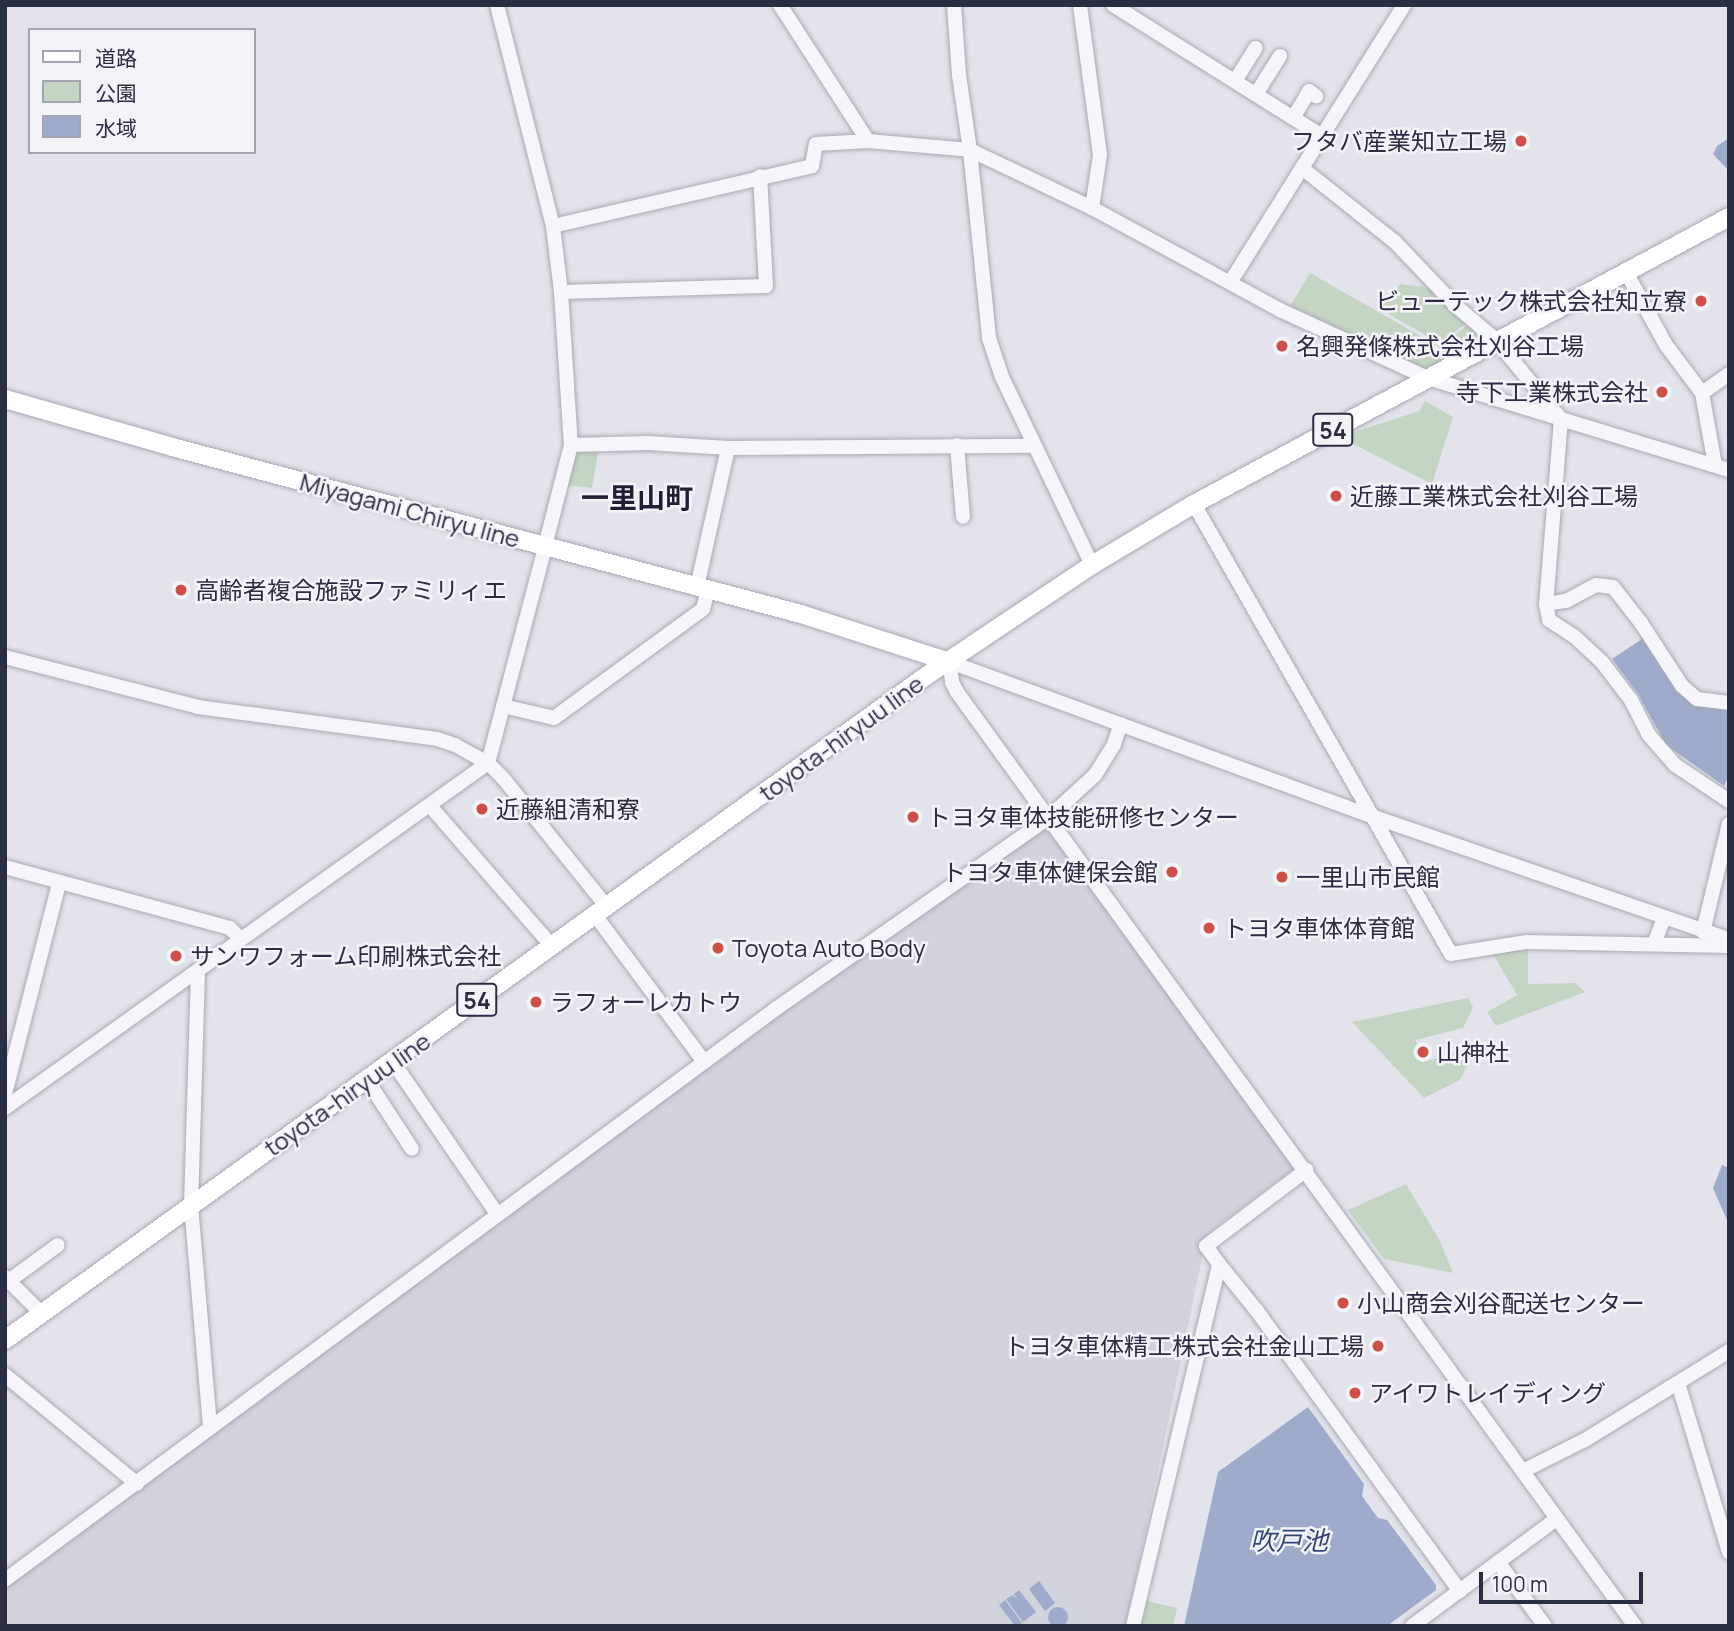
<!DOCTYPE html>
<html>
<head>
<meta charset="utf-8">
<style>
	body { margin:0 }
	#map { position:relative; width:1734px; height:1631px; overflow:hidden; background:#e3e4eb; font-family:Manrope,"Noto Sans JP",sans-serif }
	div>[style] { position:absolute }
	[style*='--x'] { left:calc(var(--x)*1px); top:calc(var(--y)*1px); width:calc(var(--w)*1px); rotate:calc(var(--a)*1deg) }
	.built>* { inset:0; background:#d1d3dd }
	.green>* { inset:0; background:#c5d5c4 }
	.water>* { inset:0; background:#9eabcb }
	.round { border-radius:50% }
	.roads { filter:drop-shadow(0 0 2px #a8aab5) drop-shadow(0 0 2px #a8aab5) }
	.minor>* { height:14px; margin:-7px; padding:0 7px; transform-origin:7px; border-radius:7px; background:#f5f6f9 }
	.major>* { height:18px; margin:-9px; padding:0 9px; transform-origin:9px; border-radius:9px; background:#fff }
	.dots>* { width:19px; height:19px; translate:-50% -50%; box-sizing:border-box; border:4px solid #f2f4f8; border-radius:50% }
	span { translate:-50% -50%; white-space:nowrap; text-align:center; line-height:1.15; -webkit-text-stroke:5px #f2f4f8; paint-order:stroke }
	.shield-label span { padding:2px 5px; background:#f2f4f8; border:2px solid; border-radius:5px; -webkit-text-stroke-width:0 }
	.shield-label { font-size:23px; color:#2a2e43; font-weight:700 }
	.poi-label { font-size:24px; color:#2a2e43 }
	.right { translate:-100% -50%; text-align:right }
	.left { translate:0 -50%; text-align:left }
	.street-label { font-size:24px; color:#2a2e43 }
	.water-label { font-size:26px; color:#344578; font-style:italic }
	.quarter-label { font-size:28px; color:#1c2034; font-weight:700 }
	.frame { position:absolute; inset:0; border:7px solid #2a2e43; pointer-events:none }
	.legend { position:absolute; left:28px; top:28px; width:228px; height:126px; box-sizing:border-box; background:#f2f4f8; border:2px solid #a2a5b0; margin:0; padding:9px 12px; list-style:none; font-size:21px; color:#2a2e43 }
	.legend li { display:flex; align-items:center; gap:14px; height:35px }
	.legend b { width:35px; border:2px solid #a2a5b0 }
	.scale { position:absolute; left:1479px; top:1572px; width:164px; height:32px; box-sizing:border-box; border:4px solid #2a2e43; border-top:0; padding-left:9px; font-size:21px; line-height:24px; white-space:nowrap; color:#2a2e43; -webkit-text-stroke:5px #f2f4f8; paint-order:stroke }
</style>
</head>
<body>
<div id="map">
	<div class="built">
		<i style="clip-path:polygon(1046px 827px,1296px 1167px,1207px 1234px,1126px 1626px,5px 1626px,5px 1583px,998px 852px)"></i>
	</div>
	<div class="green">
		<i style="clip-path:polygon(1310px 273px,1440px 347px,1470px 323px,1485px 336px,1426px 370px,1290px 306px)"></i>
		<i style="clip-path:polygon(1400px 284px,1431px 288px,1467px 322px,1441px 344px,1380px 309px)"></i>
		<i style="clip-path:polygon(1425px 401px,1453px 417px,1432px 484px,1339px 437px,1419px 411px)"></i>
		<i style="clip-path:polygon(576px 447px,599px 447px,592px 488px,568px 485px)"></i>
		<i style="clip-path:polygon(1528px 948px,1528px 984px,1575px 983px,1585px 992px,1496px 1026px,1487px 1012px,1517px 995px,1490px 949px)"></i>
		<i style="clip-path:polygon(1468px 998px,1473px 1007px,1463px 1028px,1416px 1040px,1422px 1062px,1461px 1052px,1468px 1064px,1460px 1080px,1424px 1098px,1352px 1022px)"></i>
		<i style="clip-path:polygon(1406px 1184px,1440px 1241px,1453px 1273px,1384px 1259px,1348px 1210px)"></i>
		<i style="clip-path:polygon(1147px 1601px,1177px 1608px,1173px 1626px,1141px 1626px)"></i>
	</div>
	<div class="water">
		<i style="clip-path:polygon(1729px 138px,1729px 171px,1713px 154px,1717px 146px)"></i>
		<i style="clip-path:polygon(1645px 637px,1677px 688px,1729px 708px,1729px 776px,1724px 786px,1666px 745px,1638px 694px,1612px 659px)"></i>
		<i style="clip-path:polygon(1722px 1165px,1729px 1168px,1729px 1225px,1713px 1188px)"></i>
		<i style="clip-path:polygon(1308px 1407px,1364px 1484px,1362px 1496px,1378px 1518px,1387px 1520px,1436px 1585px,1436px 1590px,1387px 1626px,1184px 1626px,1218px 1472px)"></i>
		<i style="clip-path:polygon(1039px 1581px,1055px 1603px,1045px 1611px,1029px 1589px)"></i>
		<i style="clip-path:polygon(1019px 1590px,1036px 1612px,1023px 1622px,1006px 1599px,1013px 1595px,1018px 1600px,1014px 1594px)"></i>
		<i style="clip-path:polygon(1005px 1600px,1022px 1623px,1018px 1626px,1015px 1626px,999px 1605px)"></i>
		<i class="round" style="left:1048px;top:1607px;width:20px;height:20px"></i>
	</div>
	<div class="roads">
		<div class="minor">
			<i style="--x:497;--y:5;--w:228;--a:75.8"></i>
			<i style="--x:553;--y:226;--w:66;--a:83.1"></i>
			<i style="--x:561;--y:292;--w:153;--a:86.3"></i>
			<i style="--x:571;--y:445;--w:104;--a:104.4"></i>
			<i style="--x:780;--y:5;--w:162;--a:57.1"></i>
			<i style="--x:954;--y:5;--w:70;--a:85.9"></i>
			<i style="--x:959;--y:75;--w:76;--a:81.7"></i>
			<i style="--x:970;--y:150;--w:189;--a:84.2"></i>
			<i style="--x:989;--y:338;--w:41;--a:71.6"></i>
			<i style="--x:1002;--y:377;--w:208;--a:64.4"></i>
			<i style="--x:1080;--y:5;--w:151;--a:82.4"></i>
			<i style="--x:1100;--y:155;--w:54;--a:98.6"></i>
			<i style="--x:1113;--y:5;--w:247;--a:32.1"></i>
			<i style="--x:1235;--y:81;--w:39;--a:-58"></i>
			<i style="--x:1256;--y:94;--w:45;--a:-57.7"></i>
			<i style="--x:1293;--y:118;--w:31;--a:-59"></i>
			<i style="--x:1309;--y:91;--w:9;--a:36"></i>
			<i style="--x:1302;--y:168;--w:119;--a:38.5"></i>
			<i style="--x:1395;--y:242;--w:88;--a:46.4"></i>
			<i style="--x:1456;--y:306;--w:52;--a:40.4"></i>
			<i style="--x:1496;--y:340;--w:102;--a:50.6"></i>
			<i style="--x:1561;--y:419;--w:176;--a:16.9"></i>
			<i style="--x:553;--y:226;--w:266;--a:-13"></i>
			<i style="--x:812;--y:166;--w:22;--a:-80"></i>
			<i style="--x:816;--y:144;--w:52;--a:-3.3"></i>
			<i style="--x:868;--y:141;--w:102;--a:5"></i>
			<i style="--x:970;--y:150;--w:135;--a:25.4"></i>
			<i style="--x:1092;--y:208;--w:214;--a:28.5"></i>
			<i style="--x:1280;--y:310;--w:163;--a:24.7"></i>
			<i style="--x:1428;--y:378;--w:139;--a:17.1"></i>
			<i style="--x:1561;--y:419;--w:186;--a:94.6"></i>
			<i style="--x:1546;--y:604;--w:16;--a:79"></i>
			<i style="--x:1549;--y:620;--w:31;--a:33"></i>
			<i style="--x:1575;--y:637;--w:37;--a:43"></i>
			<i style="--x:1602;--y:662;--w:48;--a:52.7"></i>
			<i style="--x:1631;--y:700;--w:38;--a:63"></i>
			<i style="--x:1648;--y:734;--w:41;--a:48.9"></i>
			<i style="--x:1675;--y:765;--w:65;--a:33.7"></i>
			<i style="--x:1626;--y:272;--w:83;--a:61.3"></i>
			<i style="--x:1666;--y:345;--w:60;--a:53.1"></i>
			<i style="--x:1702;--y:393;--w:73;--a:79.8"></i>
			<i style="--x:1231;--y:281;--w:326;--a:-57.9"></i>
			<i style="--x:561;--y:292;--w:205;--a:-1.7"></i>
			<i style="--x:766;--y:286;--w:110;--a:-93.1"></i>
			<i style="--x:1702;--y:393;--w:33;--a:-35"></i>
			<i style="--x:571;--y:445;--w:77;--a:-1.5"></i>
			<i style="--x:648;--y:443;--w:80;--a:3.6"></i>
			<i style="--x:728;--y:448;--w:306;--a:-0.4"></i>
			<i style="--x:957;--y:445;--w:72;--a:85.2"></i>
			<i style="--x:1194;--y:504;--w:518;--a:60.27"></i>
			<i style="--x:1451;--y:954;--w:77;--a:-9"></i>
			<i style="--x:1527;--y:942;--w:202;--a:1.1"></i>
			<i style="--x:543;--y:555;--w:215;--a:104.8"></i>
			<i style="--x:488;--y:763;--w:21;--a:45"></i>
			<i style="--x:503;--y:778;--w:166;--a:51.1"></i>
			<i style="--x:697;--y:587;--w:142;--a:-77.4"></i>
			<i style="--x:1546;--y:604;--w:20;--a:-9"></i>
			<i style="--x:1566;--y:601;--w:34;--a:-28"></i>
			<i style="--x:1596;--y:585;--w:17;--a:7"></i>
			<i style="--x:1613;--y:587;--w:46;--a:52.1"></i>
			<i style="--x:1641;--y:623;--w:75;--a:56.9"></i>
			<i style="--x:1682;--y:686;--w:20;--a:41"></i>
			<i style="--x:1697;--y:699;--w:32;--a:7"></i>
			<i style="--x:5;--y:657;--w:199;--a:14.5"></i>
			<i style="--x:198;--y:707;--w:241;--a:7.6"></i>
			<i style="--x:437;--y:739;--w:19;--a:18"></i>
			<i style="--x:455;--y:745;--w:38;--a:29"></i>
			<i style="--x:488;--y:763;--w:594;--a:144.46"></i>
			<i style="--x:503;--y:706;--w:52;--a:13.2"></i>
			<i style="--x:554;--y:718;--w:185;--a:-36.2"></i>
			<i style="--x:703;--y:609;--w:12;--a:-76"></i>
			<i style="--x:431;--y:807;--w:184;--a:49"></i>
			<i style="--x:5;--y:867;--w:233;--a:15.2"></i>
			<i style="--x:230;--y:928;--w:16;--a:47"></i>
			<i style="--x:595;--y:915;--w:183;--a:53.4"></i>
			<i style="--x:1703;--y:932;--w:111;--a:-76.5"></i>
			<i style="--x:1654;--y:944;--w:28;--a:-69"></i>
			<i style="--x:198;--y:971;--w:234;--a:91.7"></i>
			<i style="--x:191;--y:1205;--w:221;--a:85.1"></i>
			<i style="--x:393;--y:1062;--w:184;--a:55.6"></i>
			<i style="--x:367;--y:1080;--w:82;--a:56.9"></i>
			<i style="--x:5;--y:1094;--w:218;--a:-75.6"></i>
			<i style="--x:1219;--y:1264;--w:60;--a:51"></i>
			<i style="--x:1257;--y:1311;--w:346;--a:54.1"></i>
			<i style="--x:5;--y:1277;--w:51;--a:45"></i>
			<i style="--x:10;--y:1280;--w:59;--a:-36.1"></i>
			<i style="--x:5;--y:1375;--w:171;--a:39.5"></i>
			<i style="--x:1678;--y:1383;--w:177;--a:73.2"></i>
			<i style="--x:1523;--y:1471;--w:69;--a:-26.6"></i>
			<i style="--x:1585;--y:1440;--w:169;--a:-31.7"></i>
			<i style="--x:1498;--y:1562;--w:79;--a:53.7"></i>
			<i style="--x:5;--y:1580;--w:961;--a:-36.54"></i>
			<i style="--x:777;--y:1008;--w:331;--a:-35"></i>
			<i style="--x:1048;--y:818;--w:64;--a:-42.5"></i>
			<i style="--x:1095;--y:775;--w:36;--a:-58"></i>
			<i style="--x:1114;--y:744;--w:21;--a:-71"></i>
			<i style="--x:1133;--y:1626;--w:372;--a:-76.6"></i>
			<i style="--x:1219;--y:1264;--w:22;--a:-126"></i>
			<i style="--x:1206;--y:1246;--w:126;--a:-37.2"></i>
			<i style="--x:1412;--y:1626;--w:179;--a:-36.6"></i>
			<i style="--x:1635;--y:1626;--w:1154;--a:-125.98"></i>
			<i style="--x:957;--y:692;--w:11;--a:-117"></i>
			<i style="--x:952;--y:682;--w:20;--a:-96"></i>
			<i style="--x:950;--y:662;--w:451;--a:20.1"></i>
			<i style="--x:1374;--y:817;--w:375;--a:19"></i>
		</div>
		<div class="major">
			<i style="--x:5;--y:399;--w:174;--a:16"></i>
			<i style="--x:172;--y:447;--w:651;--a:14.87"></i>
			<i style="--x:801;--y:614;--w:157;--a:17.9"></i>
			<i style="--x:5;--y:1340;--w:1135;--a:-35.79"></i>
			<i style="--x:926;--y:676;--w:200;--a:-33.8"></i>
			<i style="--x:1092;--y:565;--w:119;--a:-30.9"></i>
			<i style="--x:1194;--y:504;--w:607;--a:-28.21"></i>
		</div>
	</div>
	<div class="dots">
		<i style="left:1521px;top:141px;background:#d04e48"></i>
		<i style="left:1701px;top:301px;background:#d04e48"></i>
		<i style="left:1282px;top:346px;background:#d04e48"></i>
		<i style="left:1662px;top:392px;background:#d04e48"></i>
		<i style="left:1336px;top:496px;background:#d04e48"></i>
		<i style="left:181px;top:590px;background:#d04e48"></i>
		<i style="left:482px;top:809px;background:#d04e48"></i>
		<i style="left:913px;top:817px;background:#d04e48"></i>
		<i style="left:1172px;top:872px;background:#d04e48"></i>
		<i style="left:1282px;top:877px;background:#d04e48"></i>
		<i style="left:1209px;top:928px;background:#d04e48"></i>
		<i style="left:718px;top:948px;background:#d04e48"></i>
		<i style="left:176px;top:956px;background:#d04e48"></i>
		<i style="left:536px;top:1002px;background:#d04e48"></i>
		<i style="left:1423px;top:1052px;background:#d04e48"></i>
		<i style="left:1343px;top:1303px;background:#d04e48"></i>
		<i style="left:1378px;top:1346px;background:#d04e48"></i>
		<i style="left:1355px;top:1393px;background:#d04e48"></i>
	</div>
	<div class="shield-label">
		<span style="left:1333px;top:430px">54</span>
		<span style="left:477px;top:1000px">54</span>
	</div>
	<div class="poi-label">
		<span class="right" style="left:1507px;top:141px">フタバ産業知立工場</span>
		<span class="right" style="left:1687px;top:301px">ビューテック株式会社知立寮</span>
		<span class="left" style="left:1296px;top:346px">名興発條株式会社刈谷工場</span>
		<span class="right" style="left:1648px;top:392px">寺下工業株式会社</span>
		<span class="left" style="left:1350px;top:496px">近藤工業株式会社刈谷工場</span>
		<span class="left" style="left:195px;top:590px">高齢者複合施設ファミリィエ</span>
		<span class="left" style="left:496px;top:809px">近藤組清和寮</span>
		<span class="left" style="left:927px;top:817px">トヨタ車体技能研修センター</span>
		<span class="right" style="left:1158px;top:872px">トヨタ車体健保会館</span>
		<span class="left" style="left:1296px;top:877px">一里山市民館</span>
		<span class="left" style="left:1223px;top:928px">トヨタ車体体育館</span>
		<span class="left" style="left:732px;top:948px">Toyota Auto Body</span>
		<span class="left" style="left:190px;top:956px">サンワフォーム印刷株式会社</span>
		<span class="left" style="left:550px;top:1002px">ラフォーレカトウ</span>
		<span class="left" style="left:1437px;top:1052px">山神社</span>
		<span class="left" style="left:1357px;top:1303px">小山商会刈谷配送センター</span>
		<span class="right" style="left:1364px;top:1346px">トヨタ車体精工株式会社金山工場</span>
		<span class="left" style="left:1369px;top:1393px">アイワトレイディング</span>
	</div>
	<div class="street-label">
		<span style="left:410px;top:510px;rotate:15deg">Miyagami Chiryu line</span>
		<span style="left:841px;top:738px;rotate:-36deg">toyota-hiryuu line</span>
		<span style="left:347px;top:1094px;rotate:-35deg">toyota-hiryuu line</span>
	</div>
	<div class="water-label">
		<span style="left:1289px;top:1541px">吹戸池</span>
	</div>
	<div class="quarter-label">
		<span style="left:637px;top:497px">一里山町</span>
	</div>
	<div class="frame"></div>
	<ul class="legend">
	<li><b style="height:9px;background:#fff"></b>道路</li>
	<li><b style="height:19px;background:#c5d5c4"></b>公園</li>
	<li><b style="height:19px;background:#9eabcb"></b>水域</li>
	</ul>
	<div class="scale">100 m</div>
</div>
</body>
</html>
